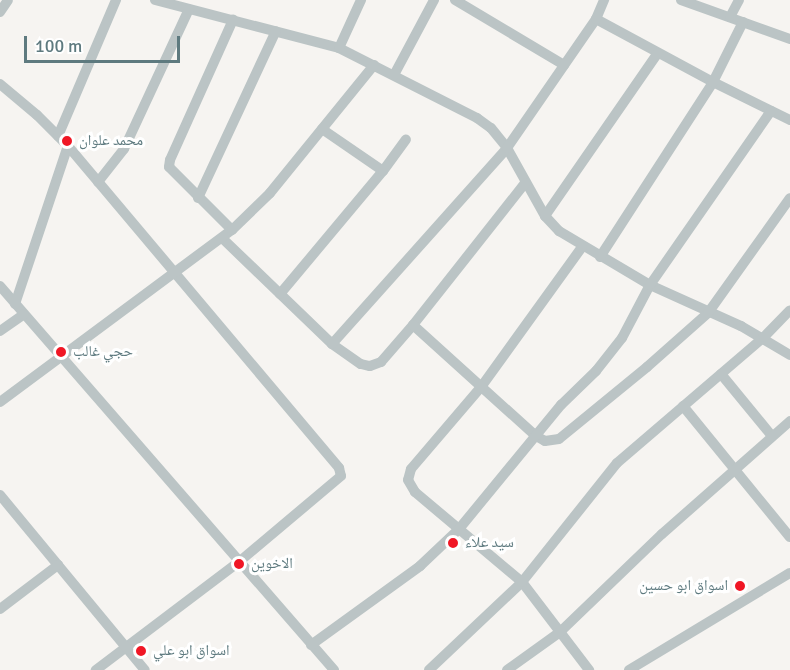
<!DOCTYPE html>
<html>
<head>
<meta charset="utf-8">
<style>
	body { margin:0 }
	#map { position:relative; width:790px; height:670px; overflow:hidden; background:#f6f4f1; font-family:Signika,"Noto Naskh Arabic",sans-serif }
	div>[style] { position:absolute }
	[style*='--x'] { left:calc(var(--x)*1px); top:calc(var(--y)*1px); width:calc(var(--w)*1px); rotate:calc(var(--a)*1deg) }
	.minor>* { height:10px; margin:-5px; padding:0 5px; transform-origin:5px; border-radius:5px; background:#bbc4c5 }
	.dots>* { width:16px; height:16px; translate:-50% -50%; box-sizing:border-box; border:3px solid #fff; border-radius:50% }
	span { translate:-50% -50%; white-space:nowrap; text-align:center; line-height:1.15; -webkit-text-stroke:6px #fff; paint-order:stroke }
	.poi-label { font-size:15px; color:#5e7a7f }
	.left { translate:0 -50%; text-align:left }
	.right { translate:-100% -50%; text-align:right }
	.scale { position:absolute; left:24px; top:36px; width:156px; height:27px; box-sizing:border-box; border:3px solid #5e7a7f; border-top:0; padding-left:8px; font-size:18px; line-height:21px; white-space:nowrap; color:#5e7a7f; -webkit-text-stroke:4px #fff; paint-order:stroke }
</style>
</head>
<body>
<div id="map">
	<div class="minor">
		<i style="--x:155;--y:0;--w:190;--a:14.6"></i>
		<i style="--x:339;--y:48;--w:155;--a:26.9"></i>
		<i style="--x:477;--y:118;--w:17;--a:36"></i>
		<i style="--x:491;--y:128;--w:26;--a:51"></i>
		<i style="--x:507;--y:148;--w:78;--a:60.8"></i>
		<i style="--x:545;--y:216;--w:21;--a:47"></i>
		<i style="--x:559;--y:231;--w:106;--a:30.7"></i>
		<i style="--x:650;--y:285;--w:100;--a:24.3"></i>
		<i style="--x:741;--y:326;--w:57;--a:30.6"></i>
		<i style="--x:455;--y:0;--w:127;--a:30.8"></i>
		<i style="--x:681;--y:0;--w:116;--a:19.7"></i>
		<i style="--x:0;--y:12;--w:14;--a:-56"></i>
		<i style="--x:730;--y:17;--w:19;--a:-62"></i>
		<i style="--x:596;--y:19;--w:133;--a:28.3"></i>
		<i style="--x:713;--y:82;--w:86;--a:26.3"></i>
		<i style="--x:339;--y:48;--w:53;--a:-65.4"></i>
		<i style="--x:394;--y:75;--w:85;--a:-61.9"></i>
		<i style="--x:0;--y:84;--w:48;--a:40"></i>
		<i style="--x:37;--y:115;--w:44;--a:45"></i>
		<i style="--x:68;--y:146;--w:421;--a:49.9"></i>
		<i style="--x:339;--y:468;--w:8;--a:76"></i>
		<i style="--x:341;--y:476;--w:132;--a:139.9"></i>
		<i style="--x:240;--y:561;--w:181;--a:142.9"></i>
		<i style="--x:322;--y:129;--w:74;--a:34.5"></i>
		<i style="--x:58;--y:136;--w:148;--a:-66.9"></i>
		<i style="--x:98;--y:182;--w:42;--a:-51.8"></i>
		<i style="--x:124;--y:149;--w:154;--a:-65.1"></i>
		<i style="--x:198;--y:198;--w:184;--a:-65"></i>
		<i style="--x:545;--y:216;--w:198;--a:-55.3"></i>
		<i style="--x:232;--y:230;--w:89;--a:-135"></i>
		<i style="--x:169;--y:167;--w:7;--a:-82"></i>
		<i style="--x:170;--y:160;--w:154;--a:-65.8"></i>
		<i style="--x:222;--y:238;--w:153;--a:43.9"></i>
		<i style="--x:332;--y:344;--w:35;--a:35"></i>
		<i style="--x:361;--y:364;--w:9;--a:13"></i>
		<i style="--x:370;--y:366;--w:12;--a:-20"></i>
		<i style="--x:381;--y:362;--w:49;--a:-49.1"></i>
		<i style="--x:413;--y:325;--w:181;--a:-51.7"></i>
		<i style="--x:582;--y:247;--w:173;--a:125.8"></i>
		<i style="--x:481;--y:387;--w:108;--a:130.5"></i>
		<i style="--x:411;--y:469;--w:11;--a:105"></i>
		<i style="--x:408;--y:480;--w:14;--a:60"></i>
		<i style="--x:415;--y:492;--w:140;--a:40.1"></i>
		<i style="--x:522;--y:582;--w:111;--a:52.7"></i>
		<i style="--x:600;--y:257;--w:208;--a:-57.1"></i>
		<i style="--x:713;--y:82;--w:67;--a:-63.4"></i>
		<i style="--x:0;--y:286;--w:509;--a:48.98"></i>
		<i style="--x:280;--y:294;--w:160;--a:-50.1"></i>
		<i style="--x:383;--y:171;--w:39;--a:-54"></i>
		<i style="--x:15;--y:304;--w:167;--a:-71.5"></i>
		<i style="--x:413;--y:325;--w:166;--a:42.1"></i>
		<i style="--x:536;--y:436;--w:10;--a:29"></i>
		<i style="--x:545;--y:441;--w:14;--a:-8"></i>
		<i style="--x:559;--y:439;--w:114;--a:-39.3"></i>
		<i style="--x:647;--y:367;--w:81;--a:-41.5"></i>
		<i style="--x:708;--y:313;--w:141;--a:-54.5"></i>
		<i style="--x:0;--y:331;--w:29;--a:-35"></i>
		<i style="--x:332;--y:344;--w:263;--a:-48.2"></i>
		<i style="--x:507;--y:148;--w:157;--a:-55.4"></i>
		<i style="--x:596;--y:19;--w:21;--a:-67"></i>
		<i style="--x:721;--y:374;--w:80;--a:50.6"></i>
		<i style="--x:0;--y:402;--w:289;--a:-36.6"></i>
		<i style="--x:232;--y:230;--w:53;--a:-44.2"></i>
		<i style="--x:270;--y:193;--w:165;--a:-50.9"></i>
		<i style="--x:683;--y:406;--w:169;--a:50.8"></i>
		<i style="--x:0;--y:495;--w:227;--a:50.4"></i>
		<i style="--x:0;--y:609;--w:73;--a:-37.2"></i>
		<i style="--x:311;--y:645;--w:135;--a:-35.9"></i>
		<i style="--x:420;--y:566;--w:54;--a:-43.5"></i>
		<i style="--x:459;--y:529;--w:161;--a:-50.6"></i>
		<i style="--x:561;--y:405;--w:49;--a:-44.2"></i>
		<i style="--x:596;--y:371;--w:42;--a:-51.8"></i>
		<i style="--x:622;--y:338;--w:60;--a:-62.2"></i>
		<i style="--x:650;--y:285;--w:212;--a:-55.2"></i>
		<i style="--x:429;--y:670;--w:128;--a:-43.4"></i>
		<i style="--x:522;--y:582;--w:152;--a:-51.4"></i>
		<i style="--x:617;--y:463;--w:194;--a:-40.6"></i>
		<i style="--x:764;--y:337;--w:37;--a:-46"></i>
		<i style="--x:507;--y:670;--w:65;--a:-35.6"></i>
		<i style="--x:560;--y:632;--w:141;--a:-43.9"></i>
		<i style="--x:662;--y:534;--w:171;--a:-41.4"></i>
		<i style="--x:629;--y:670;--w:188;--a:-31.1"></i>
	</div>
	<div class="dots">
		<i style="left:67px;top:141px;background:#f01725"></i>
		<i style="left:61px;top:352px;background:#f01725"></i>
		<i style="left:453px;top:543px;background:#f01725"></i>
		<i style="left:239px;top:564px;background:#f01725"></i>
		<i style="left:740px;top:586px;background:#f01725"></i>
		<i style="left:141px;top:651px;background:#f01725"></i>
	</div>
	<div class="poi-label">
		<span class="left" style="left:79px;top:141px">محمد علوان</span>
		<span class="left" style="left:73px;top:352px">حجي غالب</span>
		<span class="left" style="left:465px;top:543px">سيد علاء</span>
		<span class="left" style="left:251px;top:564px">الاخوين</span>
		<span class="right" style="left:728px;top:586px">اسواق ابو حسين</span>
		<span class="left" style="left:153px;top:651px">اسواق ابو علي</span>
	</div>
	<div class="scale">100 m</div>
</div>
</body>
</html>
